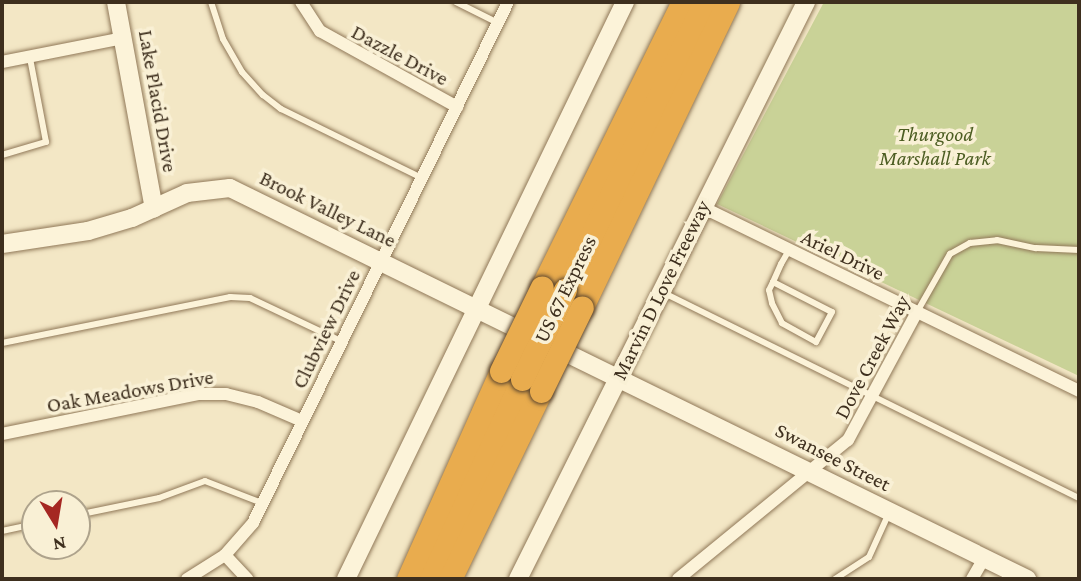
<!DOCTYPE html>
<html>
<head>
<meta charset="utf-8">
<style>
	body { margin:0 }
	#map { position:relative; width:1081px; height:581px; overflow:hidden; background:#f3e7c5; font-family:"Crimson Pro",serif }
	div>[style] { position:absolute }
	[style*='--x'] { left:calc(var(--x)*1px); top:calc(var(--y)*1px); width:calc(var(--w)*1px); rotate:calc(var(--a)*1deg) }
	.green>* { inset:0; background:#c9d297 }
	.roads { filter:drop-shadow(0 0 2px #907858) drop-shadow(0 0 2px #907858) }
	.lane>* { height:6px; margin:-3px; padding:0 3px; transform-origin:3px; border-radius:3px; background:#fcf3d9 }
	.street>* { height:12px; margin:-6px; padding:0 6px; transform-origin:6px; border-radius:6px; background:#fcf3d9 }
	.secondary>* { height:18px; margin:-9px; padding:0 9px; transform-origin:9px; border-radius:9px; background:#fcf3d9 }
	.highway>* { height:23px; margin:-11.5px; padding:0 11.5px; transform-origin:11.5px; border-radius:11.5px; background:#e9ac4e }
	.bridges { filter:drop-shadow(0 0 2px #5d462d) drop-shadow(0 0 2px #5d462d) }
	.highway-bridge>* { height:23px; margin:-11.5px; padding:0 11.5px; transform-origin:11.5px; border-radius:11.5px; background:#e9ac4e }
	span { translate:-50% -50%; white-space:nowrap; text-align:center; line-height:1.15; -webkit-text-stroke:7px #f9f0d5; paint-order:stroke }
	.street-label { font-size:21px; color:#3e2f1e }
	.park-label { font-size:21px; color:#4c5d22; font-style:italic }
	.frame { position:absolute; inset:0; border:4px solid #3e2f1e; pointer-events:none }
	.north { position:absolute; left:21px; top:490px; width:70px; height:70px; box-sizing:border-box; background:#f9f0d5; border:2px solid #aea38c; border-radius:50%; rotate:169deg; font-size:19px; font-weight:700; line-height:28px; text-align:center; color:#3e2f1e }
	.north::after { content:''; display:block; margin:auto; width:24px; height:32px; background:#a52722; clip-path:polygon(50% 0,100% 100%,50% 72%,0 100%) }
</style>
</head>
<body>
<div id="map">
	<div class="green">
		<i style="clip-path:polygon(824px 2px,1079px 2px,1079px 376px,717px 204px)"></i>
	</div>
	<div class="roads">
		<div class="lane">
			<i style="--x:211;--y:2;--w:39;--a:72"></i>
			<i style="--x:223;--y:39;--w:38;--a:60"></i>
			<i style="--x:242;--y:72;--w:31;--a:48"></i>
			<i style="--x:263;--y:95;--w:23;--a:38"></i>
			<i style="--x:281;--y:109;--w:157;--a:26.1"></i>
			<i style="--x:456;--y:2;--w:47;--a:26.6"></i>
			<i style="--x:2;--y:155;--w:46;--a:-16.5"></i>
			<i style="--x:46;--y:142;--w:86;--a:-100.8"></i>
			<i style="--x:773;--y:282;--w:66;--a:27"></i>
			<i style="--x:832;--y:312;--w:34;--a:118"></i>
			<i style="--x:816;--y:342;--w:39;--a:-151"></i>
			<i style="--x:782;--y:323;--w:22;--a:-117"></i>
			<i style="--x:772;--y:303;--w:13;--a:-103"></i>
			<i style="--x:769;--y:290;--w:9;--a:-63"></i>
			<i style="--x:773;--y:282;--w:20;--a:-66"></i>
			<i style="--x:781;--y:264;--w:16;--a:-60"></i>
			<i style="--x:662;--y:292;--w:465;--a:26.3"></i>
			<i style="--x:917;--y:312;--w:67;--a:-60.4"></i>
			<i style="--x:950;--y:254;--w:23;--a:-29"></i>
			<i style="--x:970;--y:243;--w:27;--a:-6"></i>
			<i style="--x:997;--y:240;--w:40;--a:12"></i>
			<i style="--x:1036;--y:248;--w:43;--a:2.7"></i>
			<i style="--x:2;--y:343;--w:233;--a:-11.4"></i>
			<i style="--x:230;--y:297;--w:20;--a:3"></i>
			<i style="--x:250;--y:298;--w:101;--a:25.3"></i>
			<i style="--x:77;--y:515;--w:84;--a:-11.7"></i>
			<i style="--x:159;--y:498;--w:49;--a:-20.3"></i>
			<i style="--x:205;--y:481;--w:61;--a:21.1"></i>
			<i style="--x:2;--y:531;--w:34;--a:-12"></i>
			<i style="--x:835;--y:579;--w:40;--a:-32.9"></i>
			<i style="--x:869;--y:557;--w:48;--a:-65.6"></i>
		</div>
		<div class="street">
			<i style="--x:301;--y:2;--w:35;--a:57"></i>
			<i style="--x:320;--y:31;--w:157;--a:29"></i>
			<i style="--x:2;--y:62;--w:123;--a:-11.2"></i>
			<i style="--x:702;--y:207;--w:420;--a:26"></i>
			<i style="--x:2;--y:434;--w:200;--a:-11.5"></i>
			<i style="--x:198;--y:394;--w:28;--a:0"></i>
			<i style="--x:226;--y:394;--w:33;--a:14"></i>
			<i style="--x:258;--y:402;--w:48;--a:23.4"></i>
			<i style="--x:225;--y:555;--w:33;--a:47"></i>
			<i style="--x:187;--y:579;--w:45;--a:-32.3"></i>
			<i style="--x:225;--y:555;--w:43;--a:-48.8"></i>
			<i style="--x:253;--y:523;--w:580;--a:-63.92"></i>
			<i style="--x:678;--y:579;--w:220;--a:-39.3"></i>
			<i style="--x:848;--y:440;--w:145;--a:-61.7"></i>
			<i style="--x:972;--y:579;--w:24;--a:-60"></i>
		</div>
		<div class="secondary">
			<i style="--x:116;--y:2;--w:210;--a:79.6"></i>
			<i style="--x:2;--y:244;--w:87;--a:-8.6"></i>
			<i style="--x:88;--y:231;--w:46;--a:-16.5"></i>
			<i style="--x:132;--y:218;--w:60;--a:-24.4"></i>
			<i style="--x:187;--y:193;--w:43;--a:-6.6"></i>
			<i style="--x:230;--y:188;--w:888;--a:26.13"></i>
			<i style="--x:346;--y:579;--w:641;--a:-64.19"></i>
			<i style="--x:518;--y:579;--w:645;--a:-63.47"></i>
		</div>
		<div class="highway">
			<i style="--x:542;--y:287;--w:318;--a:-63.7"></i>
			<i style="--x:565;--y:290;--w:320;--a:-64.1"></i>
			<i style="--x:582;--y:307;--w:338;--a:-64.4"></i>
			<i style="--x:408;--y:579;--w:228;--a:-65.9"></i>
			<i style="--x:431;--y:579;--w:220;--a:-65.5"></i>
			<i style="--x:450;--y:579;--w:209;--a:-64.2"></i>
		</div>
	</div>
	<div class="bridges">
		<div class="highway-bridge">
			<i style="--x:501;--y:371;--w:93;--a:-64"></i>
			<i style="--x:522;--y:379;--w:99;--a:-64.2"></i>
			<i style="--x:541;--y:391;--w:93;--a:-64"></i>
		</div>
	</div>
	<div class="street-label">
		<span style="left:400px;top:55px;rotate:28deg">Dazzle Drive</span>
		<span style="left:158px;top:101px;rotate:80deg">Lake Placid Drive</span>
		<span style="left:328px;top:209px;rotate:26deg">Brook Valley Lane</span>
		<span style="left:843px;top:255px;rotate:26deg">Ariel Drive</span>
		<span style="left:565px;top:289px;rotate:-64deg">US 67 Express</span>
		<span style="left:661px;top:290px;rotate:-64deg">Marvin D Love Freeway</span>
		<span style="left:326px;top:329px;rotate:-64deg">Clubview Drive</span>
		<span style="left:872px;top:357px;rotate:-62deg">Dove Creek Way</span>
		<span style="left:130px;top:391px;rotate:-10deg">Oak Meadows Drive</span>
		<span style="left:833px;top:457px;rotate:27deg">Swansee Street</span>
	</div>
	<div class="park-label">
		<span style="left:935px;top:146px">Thurgood<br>Marshall Park</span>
	</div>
	<div class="frame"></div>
	<div class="north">N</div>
</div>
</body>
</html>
